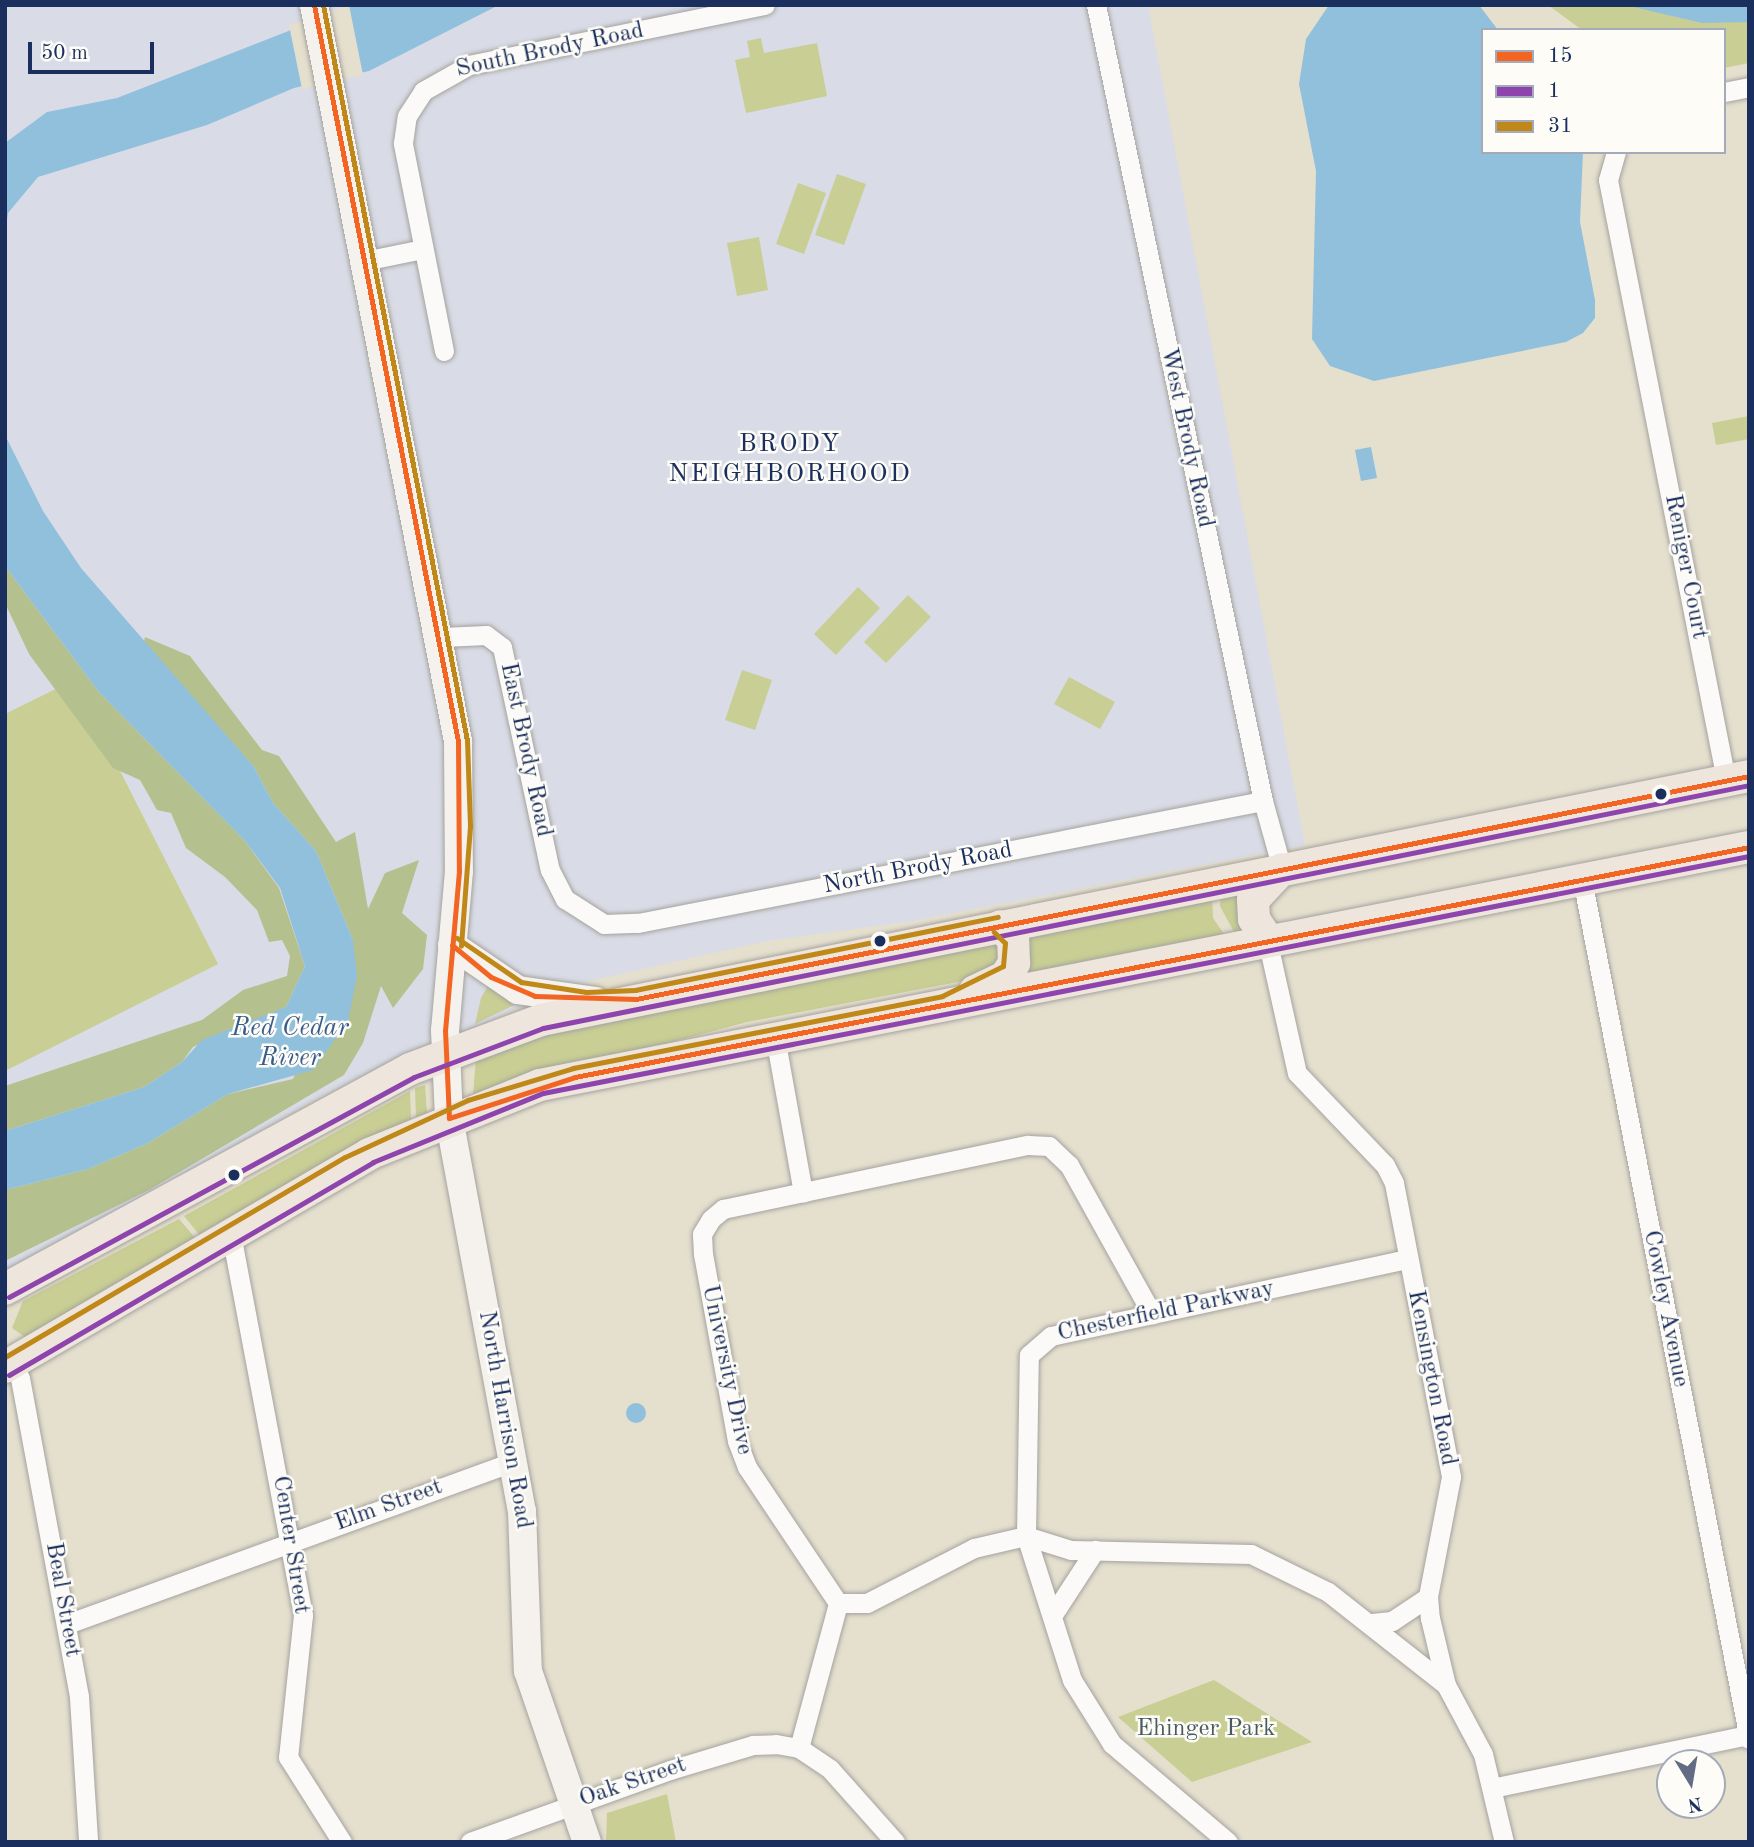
<!DOCTYPE html>
<html>
<head>
<meta charset="utf-8">
<style>
	body { margin:0 }
	#map { position:relative; width:1754px; height:1847px; overflow:hidden; background:#e5dfce; font-family:"Old Standard TT",serif }
	div>[style] { position:absolute }
	[style*='--x'] { left:calc(var(--x)*1px); top:calc(var(--y)*1px); width:calc(var(--w)*1px); rotate:calc(var(--a)*1deg) }
	.built>* { inset:0; background:#d9dce6 }
	.green>* { inset:0; background:#c8ce94 }
	.forest>* { inset:0; background:#b4c08e }
	.water>* { inset:0; background:#91c0dd }
	.round { border-radius:50% }
	.pier>* { inset:0; background:#e5dfce }
	.roads { filter:drop-shadow(0 0 2px #a4a39f) drop-shadow(0 0 2px #a4a39f) }
	.street>* { height:19px; margin:-9.5px; padding:0 9.5px; transform-origin:9.5px; border-radius:9.5px; background:#fbfaf8 }
	.secondary>* { height:28px; margin:-14px; padding:0 14px; transform-origin:14px; border-radius:14px; background:#f5f2ed }
	.primary>* { height:32px; margin:-16px; padding:0 16px; transform-origin:16px; border-radius:16px; background:#eee5dc }
	.bus-1>* { height:5px; margin:-2.5px; padding:0 2.5px; transform-origin:2.5px; border-radius:2.5px; background:#f26522 }
	.bus-2>* { height:5px; margin:-2.5px; padding:0 2.5px; transform-origin:2.5px; border-radius:2.5px; background:#8e44ad }
	.bus-3>* { height:5px; margin:-2.5px; padding:0 2.5px; transform-origin:2.5px; border-radius:2.5px; background:#c08818 }
	.dots>* { width:19px; height:19px; translate:-50% -50%; box-sizing:border-box; border:4px solid #fdfcf7; border-radius:50% }
	span { translate:-50% -50%; white-space:nowrap; text-align:center; line-height:1.15; -webkit-text-stroke:5px #fdfcf7; paint-order:stroke }
	.street-label { font-size:24px; color:#1b2f5e }
	.park-label { font-size:24px; color:#485b60 }
	.neighbourhood-label { font-size:26px; color:#1b2f5e; letter-spacing:2px }
	.water-label { font-size:26px; color:#385d8d; font-style:italic }
	.frame { position:absolute; inset:0; border:7px solid #1b2f5e; pointer-events:none }
	.legend { position:absolute; left:1481px; top:28px; width:245px; height:126px; box-sizing:border-box; background:#fdfcf7; border:2px solid #a3aaba; margin:0; padding:9px 12px; list-style:none; font-size:21px; color:#1b2f5e }
	.legend li { display:flex; align-items:center; gap:14px; height:35px }
	.legend b { width:35px; border:2px solid #a3aaba }
	.north { position:absolute; left:1656px; top:1749px; width:70px; height:70px; box-sizing:border-box; background:#fdfcf7; border:2px solid #a3aaba; border-radius:50%; rotate:169deg; font-size:19px; font-weight:700; line-height:28px; text-align:center; color:#1b2f5e }
	.north::after { content:''; display:block; margin:auto; width:24px; height:32px; background:#626d85; clip-path:polygon(50% 0,100% 100%,50% 72%,0 100%) }
	.scale { position:absolute; left:28px; top:42px; width:126px; height:32px; box-sizing:border-box; border:4px solid #1b2f5e; border-top:0; padding-left:9px; font-size:21px; line-height:24px; white-space:nowrap; color:#1b2f5e; -webkit-text-stroke:5px #fdfcf7; paint-order:stroke }
</style>
</head>
<body>
<div id="map">
	<div class="built">
		<i style="clip-path:polygon(5px 5px,1148px 5px,1305px 845px,912px 921px,767px 941px,567px 986px,323px 1096px,205px 1162px,176px 1186px,5px 1275px)"></i>
	</div>
	<div class="green">
		<i style="clip-path:polygon(1548px 5px,1749px 5px,1749px 63px,1724px 68px,1724px 30px,1582px 30px)"></i>
		<i style="clip-path:polygon(761px 38px,764px 53px,817px 43px,827px 96px,746px 113px,735px 60px,750px 57px,747px 41px)"></i>
		<i style="clip-path:polygon(837px 174px,866px 184px,844px 245px,815px 235px)"></i>
		<i style="clip-path:polygon(798px 183px,826px 193px,804px 254px,776px 244px)"></i>
		<i style="clip-path:polygon(759px 237px,768px 290px,737px 296px,727px 243px)"></i>
		<i style="clip-path:polygon(1749px 416px,1749px 439px,1716px 445px,1712px 423px)"></i>
		<i style="clip-path:polygon(858px 587px,880px 608px,836px 655px,814px 634px)"></i>
		<i style="clip-path:polygon(908px 595px,931px 617px,886px 663px,864px 642px)"></i>
		<i style="clip-path:polygon(742px 670px,772px 680px,755px 730px,725px 720px)"></i>
		<i style="clip-path:polygon(1069px 677px,1115px 702px,1100px 729px,1054px 704px)"></i>
		<i style="clip-path:polygon(74px 680px,218px 964px,5px 1071px,5px 714px)"></i>
		<i style="clip-path:polygon(1238px 891px,1243px 930px,1235px 934px,1220px 906px,1221px 892px)"></i>
		<i style="clip-path:polygon(1212px 893px,1213px 918px,1226px 937px,1025px 977px,1022px 932px)"></i>
		<i style="clip-path:polygon(999px 943px,999px 963px,979px 978px,747px 1022px,473px 1095px,476px 1058px,508px 1040px)"></i>
		<i style="clip-path:polygon(488px 986px,520px 1002px,475px 1024px,481px 998px)"></i>
		<i style="clip-path:polygon(425px 1085px,427px 1113px,416px 1117px,415px 1088px)"></i>
		<i style="clip-path:polygon(410px 1091px,411px 1119px,202px 1238px,184px 1216px)"></i>
		<i style="clip-path:polygon(179px 1219px,197px 1240px,45px 1329px,25px 1337px,12px 1328px,23px 1301px)"></i>
		<i style="clip-path:polygon(1214px 1680px,1312px 1742px,1192px 1782px,1118px 1717px)"></i>
		<i style="clip-path:polygon(667px 1794px,676px 1842px,606px 1842px,607px 1813px)"></i>
	</div>
	<div class="forest">
		<i style="clip-path:polygon(5px 566px,98px 691px,245px 841px,279px 888px,305px 966px,286px 1007px,193px 1047px,182px 1062px,144px 1087px,5px 1131px,5px 1086px,202px 1020px,243px 990px,287px 976px,290px 956px,282px 940px,269px 942px,257px 910px,225px 877px,186px 848px,171px 813px,157px 810px,140px 780px,113px 768px,29px 654px,5px 603px)"></i>
		<i style="clip-path:polygon(145px 637px,190px 656px,262px 750px,279px 756px,336px 842px,355px 832px,368px 909px,385px 873px,419px 860px,402px 913px,427px 935px,423px 969px,393px 1008px,381px 986px,363px 1043px,344px 1075px,149px 1190px,5px 1261px,5px 1190px,88px 1169px,148px 1143px,228px 1094px,293px 1079px,353px 940px,316px 851px,273px 803px,254px 767px,143px 646px)"></i>
	</div>
	<div class="water">
		<i style="clip-path:polygon(355px 5px,499px 5px,369px 71px,294px 88px,207px 125px,38px 177px,8px 213px,5px 235px,5px 143px,47px 112px,117px 98px)"></i>
		<i style="clip-path:polygon(1329px 5px,1479px 5px,1498px 30px,1483px 30px,1483px 152px,1583px 152px,1580px 222px,1595px 300px,1595px 318px,1583px 333px,1566px 342px,1374px 381px,1330px 366px,1312px 339px,1316px 171px,1299px 84px,1306px 39px)"></i>
		<i style="clip-path:polygon(1625px 5px,1749px 5px,1749px 22px,1702px 23px)"></i>
		<i style="clip-path:polygon(5px 435px,43px 511px,81px 568px,254px 767px,273px 803px,316px 851px,353px 940px,357px 976px,348px 1021px,313px 1070px,228px 1094px,148px 1143px,88px 1169px,5px 1190px,5px 1131px,144px 1087px,182px 1062px,202px 1040px,286px 1007px,305px 966px,280px 888px,245px 841px,98px 691px,5px 566px)"></i>
		<i style="clip-path:polygon(1371px 447px,1377px 478px,1361px 481px,1355px 450px)"></i>
		<i class="round" style="left:626px;top:1403px;width:20px;height:20px"></i>
	</div>
	<div class="pier">
		<i style="clip-path:polygon(349px 5px,363px 75px,302px 89px,289px 25px)"></i>
	</div>
	<div class="roads">
		<div class="street">
			<i style="--x:1096;--y:5;--w:813;--a:78.15"></i>
			<i style="--x:1263;--y:801;--w:71;--a:74.4"></i>
			<i style="--x:1724;--y:92;--w:25;--a:-11"></i>
			<i style="--x:1616;--y:152;--w:29;--a:106"></i>
			<i style="--x:1608;--y:180;--w:611;--a:78.87"></i>
			<i style="--x:364;--y:261;--w:60;--a:-11.5"></i>
			<i style="--x:444;--y:351;--w:212;--a:-101.2"></i>
			<i style="--x:403;--y:143;--w:27;--a:-82"></i>
			<i style="--x:407;--y:116;--w:30;--a:-57"></i>
			<i style="--x:423;--y:91;--w:53;--a:-29.5"></i>
			<i style="--x:469;--y:65;--w:302;--a:-11.5"></i>
			<i style="--x:442;--y:637;--w:44;--a:-2.6"></i>
			<i style="--x:486;--y:635;--w:20;--a:37"></i>
			<i style="--x:502;--y:647;--w:228;--a:77.9"></i>
			<i style="--x:550;--y:870;--w:33;--a:63"></i>
			<i style="--x:565;--y:899;--w:46;--a:32.7"></i>
			<i style="--x:604;--y:924;--w:34;--a:-2"></i>
			<i style="--x:638;--y:923;--w:637;--a:-11.05"></i>
			<i style="--x:1582;--y:879;--w:876;--a:79.01"></i>
			<i style="--x:1267;--y:939;--w:137;--a:77.4"></i>
			<i style="--x:1297;--y:1073;--w:127;--a:46.3"></i>
			<i style="--x:1385;--y:1165;--w:20;--a:63"></i>
			<i style="--x:1394;--y:1183;--w:299;--a:79"></i>
			<i style="--x:1451;--y:1477;--w:122;--a:100.9"></i>
			<i style="--x:1428;--y:1597;--w:21;--a:85"></i>
			<i style="--x:1430;--y:1618;--w:69;--a:76.6"></i>
			<i style="--x:1446;--y:1685;--w:78;--a:61.8"></i>
			<i style="--x:1483;--y:1754;--w:90;--a:76.6"></i>
			<i style="--x:775;--y:1037;--w:158;--a:79.8"></i>
			<i style="--x:231;--y:1234;--w:388;--a:79.3"></i>
			<i style="--x:303;--y:1615;--w:143;--a:96"></i>
			<i style="--x:288;--y:1757;--w:101;--a:57.6"></i>
			<i style="--x:11;--y:1363;--w:17;--a:59"></i>
			<i style="--x:20;--y:1378;--w:324;--a:79.5"></i>
			<i style="--x:79;--y:1697;--w:145;--a:86.4"></i>
			<i style="--x:838;--y:1603;--w:29;--a:0"></i>
			<i style="--x:867;--y:1603;--w:120;--a:-27.2"></i>
			<i style="--x:974;--y:1548;--w:53;--a:-13"></i>
			<i style="--x:1026;--y:1536;--w:47;--a:17.3"></i>
			<i style="--x:1071;--y:1550;--w:180;--a:1.3"></i>
			<i style="--x:1251;--y:1554;--w:86;--a:26.3"></i>
			<i style="--x:1328;--y:1592;--w:150;--a:38.2"></i>
			<i style="--x:1052;--y:1616;--w:79;--a:-56.9"></i>
			<i style="--x:1372;--y:1623;--w:20;--a:-6"></i>
			<i style="--x:1392;--y:1621;--w:43;--a:-33.7"></i>
			<i style="--x:67;--y:1624;--w:476;--a:-20"></i>
			<i style="--x:799;--y:1748;--w:150;--a:-74.9"></i>
			<i style="--x:838;--y:1603;--w:164;--a:-123.8"></i>
			<i style="--x:747;--y:1467;--w:28;--a:-111"></i>
			<i style="--x:737;--y:1441;--w:190;--a:-100.3"></i>
			<i style="--x:703;--y:1254;--w:20;--a:-93"></i>
			<i style="--x:702;--y:1234;--w:17;--a:-59"></i>
			<i style="--x:711;--y:1219;--w:16;--a:-40"></i>
			<i style="--x:723;--y:1209;--w:312;--a:-11.9"></i>
			<i style="--x:1028;--y:1145;--w:21;--a:3"></i>
			<i style="--x:1049;--y:1146;--w:28;--a:44"></i>
			<i style="--x:1069;--y:1165;--w:171;--a:60.9"></i>
			<i style="--x:1492;--y:1788;--w:261;--a:-11.7"></i>
			<i style="--x:470;--y:1842;--w:213;--a:-19.8"></i>
			<i style="--x:670;--y:1770;--w:87;--a:-16.8"></i>
			<i style="--x:753;--y:1745;--w:23;--a:-2"></i>
			<i style="--x:776;--y:1744;--w:23;--a:10"></i>
			<i style="--x:799;--y:1748;--w:37;--a:34"></i>
			<i style="--x:830;--y:1769;--w:98;--a:48.3"></i>
			<i style="--x:1228;--y:1842;--w:152;--a:-139.8"></i>
			<i style="--x:1112;--y:1744;--w:75;--a:-122"></i>
			<i style="--x:1072;--y:1680;--w:151;--a:-107.7"></i>
			<i style="--x:1026;--y:1536;--w:181;--a:-89.1"></i>
			<i style="--x:1029;--y:1355;--w:29;--a:-41"></i>
			<i style="--x:1051;--y:1336;--w:364;--a:-12.2"></i>
		</div>
		<div class="secondary">
			<i style="--x:314;--y:5;--w:750;--a:78.93"></i>
			<i style="--x:458;--y:741;--w:130;--a:89.6"></i>
			<i style="--x:459;--y:871;--w:160;--a:95"></i>
			<i style="--x:445;--y:1030;--w:88;--a:87.4"></i>
			<i style="--x:449;--y:1118;--w:400;--a:79.5"></i>
			<i style="--x:522;--y:1511;--w:160;--a:87.9"></i>
			<i style="--x:528;--y:1671;--w:181;--a:71"></i>
			<i style="--x:452;--y:945;--w:80;--a:34.3"></i>
			<i style="--x:518;--y:990;--w:78;--a:8.1"></i>
		</div>
		<div class="primary">
			<i style="--x:1267;--y:939;--w:24;--a:-123"></i>
			<i style="--x:1254;--y:919;--w:19;--a:-93"></i>
			<i style="--x:1253;--y:900;--w:42;--a:-46.9"></i>
			<i style="--x:975;--y:991;--w:33;--a:-25"></i>
			<i style="--x:1005;--y:977;--w:17;--a:-57"></i>
			<i style="--x:1014;--y:963;--w:24;--a:-92"></i>
			<i style="--x:1013;--y:939;--w:18;--a:-135"></i>
			<i style="--x:5;--y:1289;--w:461;--a:-28.5"></i>
			<i style="--x:410;--y:1069;--w:140;--a:-20.5"></i>
			<i style="--x:541;--y:1020;--w:1232;--a:-11.42"></i>
			<i style="--x:5;--y:1367;--w:422;--a:-30.3"></i>
			<i style="--x:369;--y:1154;--w:184;--a:-22"></i>
			<i style="--x:540;--y:1085;--w:1232;--a:-11.14"></i>
		</div>
	</div>
	<div class="bus-1">
		<i style="--x:314;--y:5;--w:750;--a:78.93"></i>
		<i style="--x:458;--y:741;--w:130;--a:89.6"></i>
		<i style="--x:459;--y:871;--w:160;--a:95"></i>
		<i style="--x:445;--y:1030;--w:88;--a:87.4"></i>
		<i style="--x:449;--y:1118;--w:133;--a:-18"></i>
		<i style="--x:575;--y:1077;--w:1196;--a:-11.08"></i>
		<i style="--x:452;--y:945;--w:50;--a:39.4"></i>
		<i style="--x:491;--y:977;--w:48;--a:23.4"></i>
		<i style="--x:535;--y:996;--w:101;--a:1.7"></i>
		<i style="--x:636;--y:999;--w:1135;--a:-11.33"></i>
	</div>
	<div class="bus-2">
		<i style="--x:9;--y:1297;--w:461;--a:-28.5"></i>
		<i style="--x:414;--y:1077;--w:138;--a:-20.8"></i>
		<i style="--x:543;--y:1028;--w:1230;--a:-11.39"></i>
		<i style="--x:9;--y:1375;--w:422;--a:-30.3"></i>
		<i style="--x:373;--y:1162;--w:183;--a:-22.1"></i>
		<i style="--x:543;--y:1093;--w:1229;--a:-11.12"></i>
	</div>
	<div class="bus-3">
		<i style="--x:323;--y:5;--w:749;--a:78.92"></i>
		<i style="--x:467;--y:740;--w:86;--a:88"></i>
		<i style="--x:470;--y:826;--w:120;--a:94.3"></i>
		<i style="--x:457;--y:938;--w:78;--a:34.5"></i>
		<i style="--x:521;--y:982;--w:66;--a:8.7"></i>
		<i style="--x:586;--y:992;--w:49;--a:-2.3"></i>
		<i style="--x:635;--y:990;--w:370;--a:-11.4"></i>
		<i style="--x:5;--y:1357;--w:394;--a:-30.5"></i>
		<i style="--x:345;--y:1157;--w:136;--a:-24.9"></i>
		<i style="--x:468;--y:1100;--w:110;--a:-16.9"></i>
		<i style="--x:573;--y:1068;--w:376;--a:-11"></i>
		<i style="--x:942;--y:996;--w:68;--a:-26.2"></i>
		<i style="--x:1003;--y:966;--w:23;--a:-85"></i>
		<i style="--x:1005;--y:943;--w:16;--a:-135"></i>
	</div>
	<div class="dots">
		<i style="left:1661px;top:794px;background:#1b2f5e"></i>
		<i style="left:880px;top:941px;background:#1b2f5e"></i>
		<i style="left:234px;top:1175px;background:#1b2f5e"></i>
	</div>
	<div class="street-label">
		<span style="left:550px;top:51px;rotate:-12deg">South Brody Road</span>
		<span style="left:1186px;top:438px;rotate:78deg">West Brody Road</span>
		<span style="left:1685px;top:567px;rotate:79deg">Reniger Court</span>
		<span style="left:525px;top:750px;rotate:78deg">East Brody Road</span>
		<span style="left:918px;top:869px;rotate:-11deg">North Brody Road</span>
		<span style="left:1665px;top:1309px;rotate:79deg">Cowley Avenue</span>
		<span style="left:1166px;top:1312px;rotate:-12deg">Chesterfield Parkway</span>
		<span style="left:726px;top:1370px;rotate:78deg">University Drive</span>
		<span style="left:1431px;top:1378px;rotate:79deg">Kensington Road</span>
		<span style="left:504px;top:1420px;rotate:80deg">North Harrison Road</span>
		<span style="left:389px;top:1506px;rotate:-20deg">Elm Street</span>
		<span style="left:290px;top:1545px;rotate:81deg">Center Street</span>
		<span style="left:62px;top:1600px;rotate:80deg">Beal Street</span>
		<span style="left:633px;top:1783px;rotate:-19deg">Oak Street</span>
	</div>
	<div class="park-label">
		<span style="left:1206px;top:1730px">Ehinger Park</span>
	</div>
	<div class="neighbourhood-label">
		<span style="left:790px;top:460px">BRODY<br>NEIGHBORHOOD</span>
	</div>
	<div class="water-label">
		<span style="left:290px;top:1044px">Red Cedar<br>River</span>
	</div>
	<div class="frame"></div>
	<ul class="legend">
	<li><b style="height:9px;background:#f26522"></b>15</li>
	<li><b style="height:9px;background:#8e44ad"></b>1</li>
	<li><b style="height:9px;background:#c08818"></b>31</li>
	</ul>
	<div class="north">N</div>
	<div class="scale">50 m</div>
</div>
</body>
</html>
